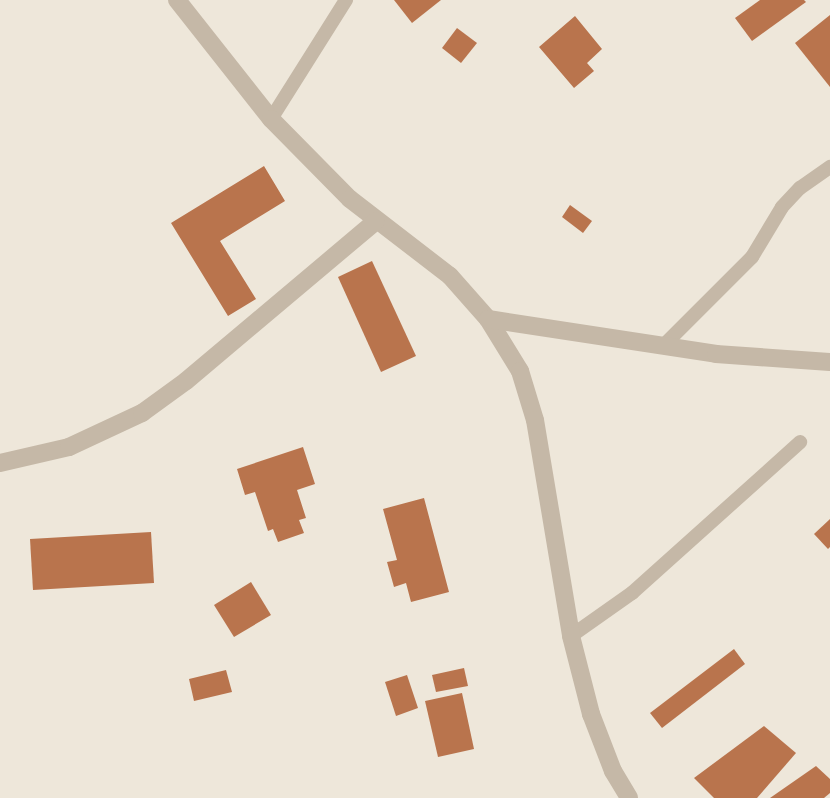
<!DOCTYPE html>
<html>
<head>
<meta charset="utf-8">
<style>
	body { margin:0 }
	#map { position:relative; width:830px; height:798px; overflow:hidden; background:#eee7da; font-family:Raleway,sans-serif }
	div>[style] { position:absolute }
	[style*='--x'] { left:calc(var(--x)*1px); top:calc(var(--y)*1px); width:calc(var(--w)*1px); rotate:calc(var(--a)*1deg) }
	.building>* { inset:0; background:#b9744d }
	.service>* { height:14px; margin:-7px; padding:0 7px; transform-origin:7px; border-radius:7px; background:#c5b8a7 }
	.minor>* { height:18px; margin:-9px; padding:0 9px; transform-origin:9px; border-radius:9px; background:#c5b8a7 }
	span { translate:-50% -50%; white-space:nowrap; text-align:center; line-height:1.15; -webkit-text-stroke:6px #f7f1e5; paint-order:stroke }
</style>
</head>
<body>
<div id="map">
	<div class="building">
		<i style="clip-path:polygon(394px 0,441px 0,412px 23px)"></i>
		<i style="clip-path:polygon(760px 0,804px 0,806px 2px,752px 41px,735px 18px)"></i>
		<i style="clip-path:polygon(830px 15px,830px 87px,795px 43px)"></i>
		<i style="clip-path:polygon(575px 16px,602px 49px,587px 63px,594px 71px,574px 88px,539px 47px)"></i>
		<i style="clip-path:polygon(457px 28px,477px 43px,461px 63px,442px 48px)"></i>
		<i style="clip-path:polygon(264px 166px,285px 201px,220px 241px,256px 299px,228px 316px,171px 223px)"></i>
		<i style="clip-path:polygon(570px 205px,592px 221px,583px 233px,562px 217px)"></i>
		<i style="clip-path:polygon(372px 261px,416px 356px,381px 372px,338px 277px)"></i>
		<i style="clip-path:polygon(303px 447px,315px 484px,297px 490px,306px 518px,299px 520px,304px 533px,278px 542px,273px 529px,268px 531px,255px 492px,245px 495px,237px 469px)"></i>
		<i style="clip-path:polygon(424px 498px,449px 592px,411px 602px,406px 583px,394px 587px,387px 562px,397px 560px,383px 509px)"></i>
		<i style="clip-path:polygon(830px 519px,830px 547px,828px 549px,814px 534px)"></i>
		<i style="clip-path:polygon(151px 532px,154px 583px,33px 590px,30px 539px)"></i>
		<i style="clip-path:polygon(251px 582px,271px 615px,234px 637px,214px 605px)"></i>
		<i style="clip-path:polygon(734px 649px,745px 664px,662px 728px,650px 713px)"></i>
		<i style="clip-path:polygon(464px 668px,468px 686px,436px 692px,432px 675px)"></i>
		<i style="clip-path:polygon(226px 670px,232px 692px,194px 701px,189px 679px)"></i>
		<i style="clip-path:polygon(407px 675px,418px 708px,396px 716px,385px 682px)"></i>
		<i style="clip-path:polygon(462px 693px,474px 749px,438px 757px,425px 701px)"></i>
		<i style="clip-path:polygon(764px 726px,796px 753px,757px 798px,714px 798px,694px 778px)"></i>
		<i style="clip-path:polygon(816px 766px,830px 779px,830px 793px,824px 798px,770px 798px)"></i>
	</div>
	<div class="service">
		<i style="--x:271;--y:119;--w:141;--a:-57.8"></i>
		<i style="--x:666;--y:343;--w:122;--a:-45"></i>
		<i style="--x:752;--y:257;--w:58;--a:-59"></i>
		<i style="--x:782;--y:207;--w:26;--a:-47"></i>
		<i style="--x:800;--y:188;--w:37;--a:-35"></i>
		<i style="--x:571;--y:636;--w:75;--a:-35.2"></i>
		<i style="--x:632;--y:593;--w:226;--a:-41.9"></i>
	</div>
	<div class="minor">
		<i style="--x:177;--y:0;--w:152;--a:51.7"></i>
		<i style="--x:271;--y:119;--w:112;--a:45.4"></i>
		<i style="--x:350;--y:199;--w:126;--a:37.6"></i>
		<i style="--x:450;--y:276;--w:57;--a:48.5"></i>
		<i style="--x:488;--y:319;--w:61;--a:58.4"></i>
		<i style="--x:520;--y:371;--w:51;--a:73"></i>
		<i style="--x:535;--y:420;--w:219;--a:80.5"></i>
		<i style="--x:571;--y:636;--w:81;--a:75.6"></i>
		<i style="--x:591;--y:714;--w:61;--a:68.9"></i>
		<i style="--x:613;--y:771;--w:31;--a:59"></i>
		<i style="--x:488;--y:319;--w:231;--a:8.7"></i>
		<i style="--x:716;--y:354;--w:114;--a:4"></i>
		<i style="--x:0;--y:463;--w:71;--a:-13.1"></i>
		<i style="--x:69;--y:447;--w:81;--a:-25"></i>
		<i style="--x:142;--y:413;--w:54;--a:-36"></i>
		<i style="--x:186;--y:381;--w:248;--a:-40.1"></i>
	</div>
</div>
</body>
</html>
